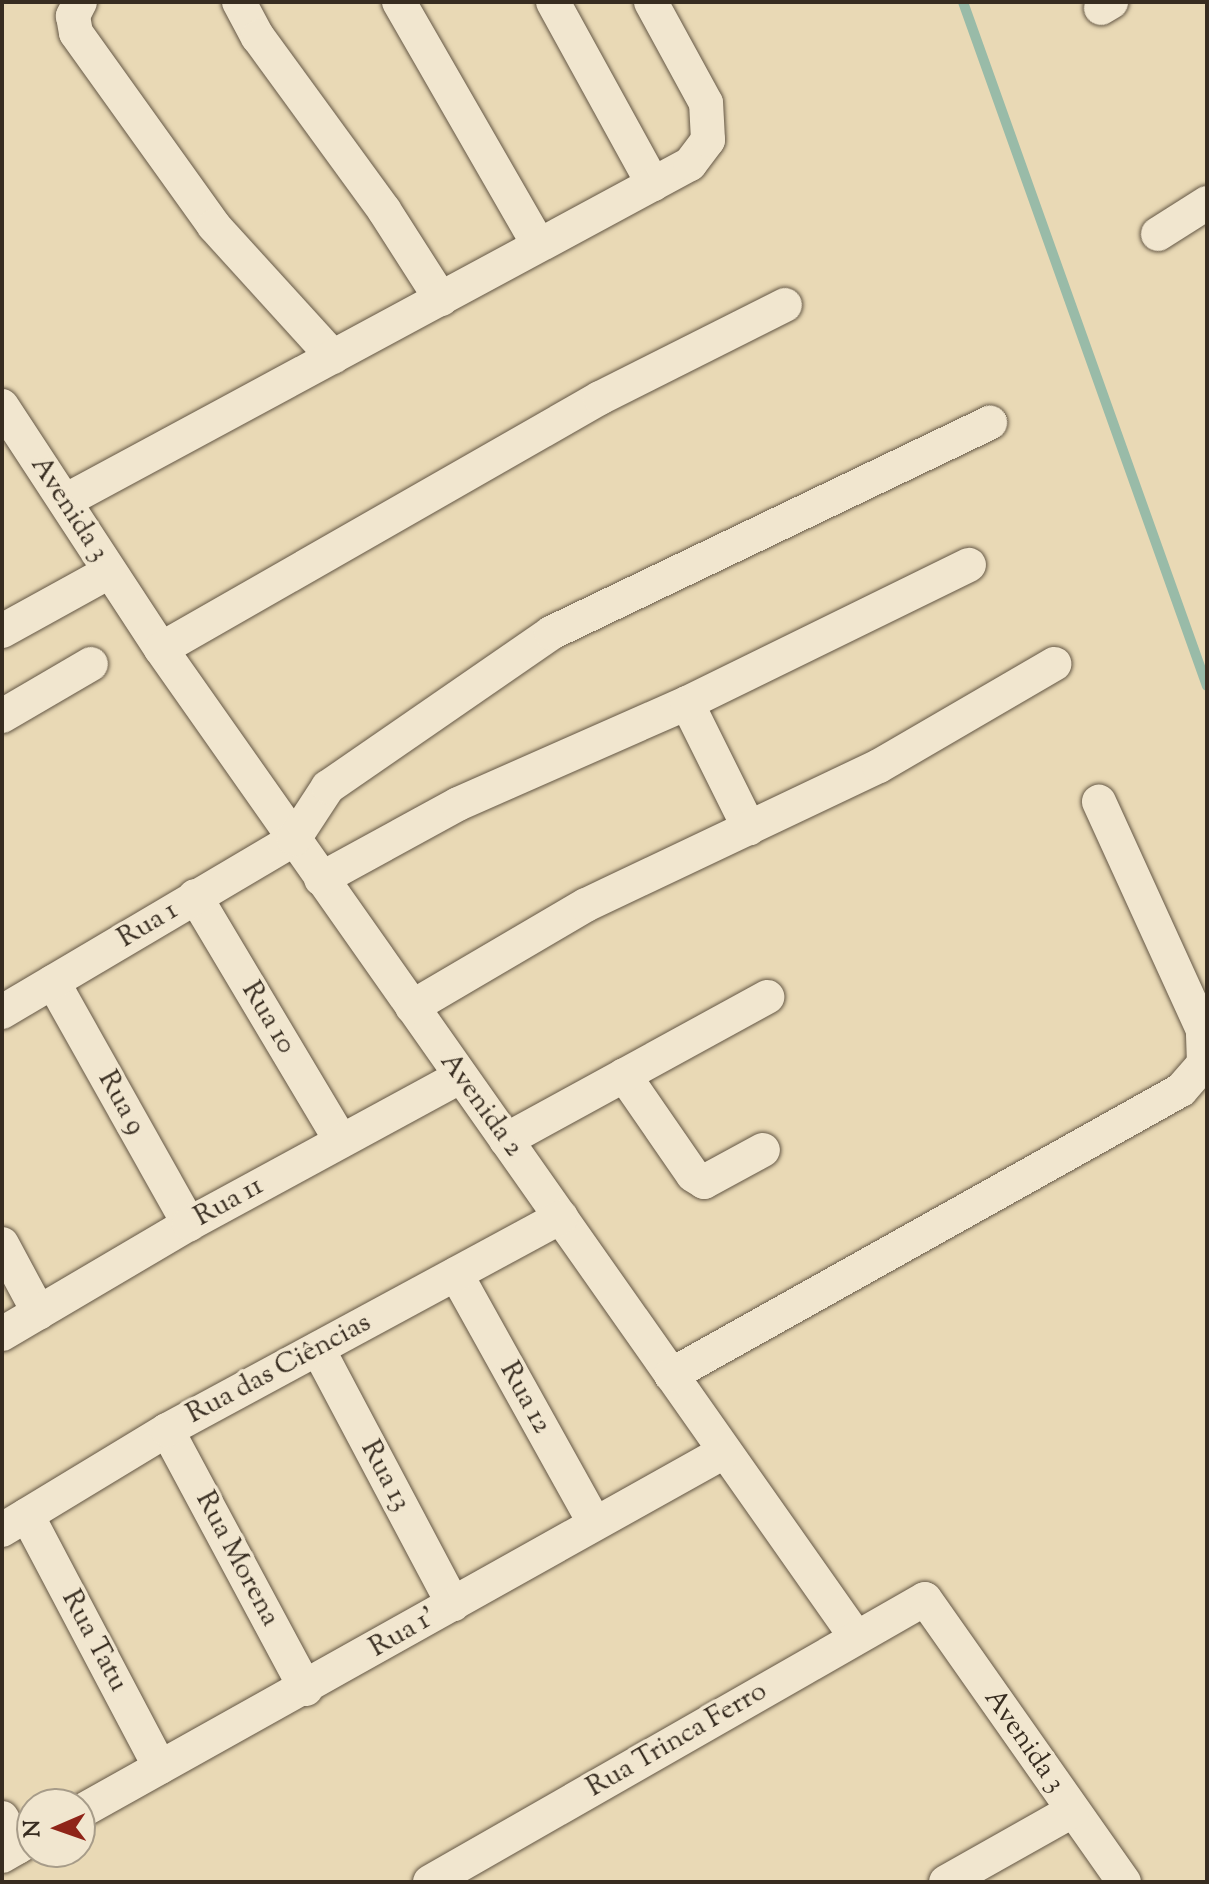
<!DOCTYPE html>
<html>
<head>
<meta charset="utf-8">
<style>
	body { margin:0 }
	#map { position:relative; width:1209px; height:1884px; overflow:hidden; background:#e9d9b5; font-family:"Sorts Mill Goudy",serif }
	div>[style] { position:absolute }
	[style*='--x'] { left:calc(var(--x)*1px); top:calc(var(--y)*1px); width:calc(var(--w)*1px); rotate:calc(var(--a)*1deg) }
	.stream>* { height:10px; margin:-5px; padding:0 5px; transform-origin:5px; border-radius:5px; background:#99bba8 }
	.roads { filter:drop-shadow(0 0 2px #645745) drop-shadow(0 0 2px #645745) }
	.minor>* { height:34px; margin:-17px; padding:0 17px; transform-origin:17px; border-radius:17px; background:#f1e6cf }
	span { translate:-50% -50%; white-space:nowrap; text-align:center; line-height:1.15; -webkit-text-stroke:7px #f1e6cf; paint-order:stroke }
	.street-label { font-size:28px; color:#372c20 }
	.frame { position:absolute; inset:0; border:4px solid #372c20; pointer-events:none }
	.north { position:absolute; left:16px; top:1788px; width:80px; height:80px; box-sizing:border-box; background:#f1e6cf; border:2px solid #a79c89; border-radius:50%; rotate:268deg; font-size:22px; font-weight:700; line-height:32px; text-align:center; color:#372c20 }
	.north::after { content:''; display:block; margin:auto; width:28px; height:36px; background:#8f2418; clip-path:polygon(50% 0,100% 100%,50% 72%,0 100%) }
</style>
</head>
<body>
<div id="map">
	<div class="stream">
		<i style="--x:963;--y:2;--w:726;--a:70.37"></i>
	</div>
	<div class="roads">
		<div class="minor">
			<i style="--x:80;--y:2;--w:16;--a:117"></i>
			<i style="--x:73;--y:16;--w:17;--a:80"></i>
			<i style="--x:76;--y:33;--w:237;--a:54.4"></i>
			<i style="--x:214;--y:226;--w:177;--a:47.7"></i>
			<i style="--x:239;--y:2;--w:40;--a:62"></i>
			<i style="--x:258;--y:37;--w:214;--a:53.9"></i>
			<i style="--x:384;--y:210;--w:106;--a:57.4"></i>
			<i style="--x:399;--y:2;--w:280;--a:60.1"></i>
			<i style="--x:553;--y:2;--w:208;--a:61.2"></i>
			<i style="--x:1101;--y:8;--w:12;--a:-31"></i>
			<i style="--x:1158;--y:234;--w:58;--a:-32.3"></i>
			<i style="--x:2;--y:406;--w:290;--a:56.8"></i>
			<i style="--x:161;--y:649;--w:1208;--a:54.88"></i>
			<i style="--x:65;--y:501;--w:710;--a:-28.33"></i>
			<i style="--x:690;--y:164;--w:30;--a:-53"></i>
			<i style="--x:708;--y:140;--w:37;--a:-93"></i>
			<i style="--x:706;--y:103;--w:115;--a:-118.6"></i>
			<i style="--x:2;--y:631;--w:122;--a:-28.9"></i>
			<i style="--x:161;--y:649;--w:506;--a:-29.76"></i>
			<i style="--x:600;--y:398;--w:207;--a:-26.7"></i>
			<i style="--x:687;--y:703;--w:140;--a:63.6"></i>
			<i style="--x:2;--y:716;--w:103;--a:-30.3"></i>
			<i style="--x:321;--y:879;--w:156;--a:-28.7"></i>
			<i style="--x:458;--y:804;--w:250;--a:-23.8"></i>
			<i style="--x:687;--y:703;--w:314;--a:-26.1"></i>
			<i style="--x:195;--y:896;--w:285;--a:59.2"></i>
			<i style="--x:53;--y:982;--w:278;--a:60.7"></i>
			<i style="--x:412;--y:1007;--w:202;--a:-30.4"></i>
			<i style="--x:586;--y:905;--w:324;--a:-25.4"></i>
			<i style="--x:879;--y:766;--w:203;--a:-30.2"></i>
			<i style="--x:2;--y:1012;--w:339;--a:-30.6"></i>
			<i style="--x:294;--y:839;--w:62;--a:-56.8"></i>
			<i style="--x:328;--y:787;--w:271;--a:-34.6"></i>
			<i style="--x:551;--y:633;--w:487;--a:-25.6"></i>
			<i style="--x:624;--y:1075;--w:121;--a:55.4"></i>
			<i style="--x:693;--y:1175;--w:13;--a:32"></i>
			<i style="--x:704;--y:1182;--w:67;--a:-28.5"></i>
			<i style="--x:506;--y:1140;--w:298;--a:-28.7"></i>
			<i style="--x:2;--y:1244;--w:78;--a:61.8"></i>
			<i style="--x:456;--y:1274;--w:284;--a:60.9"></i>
			<i style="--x:2;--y:1334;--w:217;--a:-30.5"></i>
			<i style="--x:189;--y:1224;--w:308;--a:-28.5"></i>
			<i style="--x:318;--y:1349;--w:289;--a:62.1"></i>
			<i style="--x:671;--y:1375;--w:584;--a:-29.2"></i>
			<i style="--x:1181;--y:1090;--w:35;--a:-49"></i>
			<i style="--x:1204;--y:1064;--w:34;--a:-92"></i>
			<i style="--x:1203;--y:1030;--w:251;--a:-114.5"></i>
			<i style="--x:167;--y:1430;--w:294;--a:61.8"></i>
			<i style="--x:27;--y:1515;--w:285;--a:62.2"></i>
			<i style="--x:2;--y:1530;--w:193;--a:-31.2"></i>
			<i style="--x:167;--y:1430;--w:448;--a:-28.4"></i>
			<i style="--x:80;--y:1812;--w:738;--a:-29.21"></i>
			<i style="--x:2;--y:1818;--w:33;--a:63"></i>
			<i style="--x:2;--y:1856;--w:34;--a:-30"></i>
			<i style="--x:430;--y:1882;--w:570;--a:-29.76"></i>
			<i style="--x:925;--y:1599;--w:346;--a:54.9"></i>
			<i style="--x:946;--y:1882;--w:145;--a:-29.4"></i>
		</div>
	</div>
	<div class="street-label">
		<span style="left:69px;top:509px;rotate:57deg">Avenida 3</span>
		<span style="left:148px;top:925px;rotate:-31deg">Rua 1</span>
		<span style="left:268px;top:1018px;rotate:59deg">Rua 10</span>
		<span style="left:121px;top:1103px;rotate:61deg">Rua 9</span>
		<span style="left:481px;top:1105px;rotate:54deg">Avenida 2</span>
		<span style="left:229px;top:1202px;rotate:-29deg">Rua 11</span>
		<span style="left:279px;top:1369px;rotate:-28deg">Rua das Ciências</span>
		<span style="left:525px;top:1398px;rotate:61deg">Rua 12</span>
		<span style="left:385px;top:1476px;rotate:62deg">Rua 13</span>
		<span style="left:237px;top:1559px;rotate:62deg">Rua Morena</span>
		<span style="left:403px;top:1633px;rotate:-30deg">Rua 1'</span>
		<span style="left:94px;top:1641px;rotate:62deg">Rua Tatu</span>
		<span style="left:677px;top:1740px;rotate:-30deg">Rua Trinca Ferro</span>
		<span style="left:1024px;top:1741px;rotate:55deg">Avenida 3</span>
	</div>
	<div class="frame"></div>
	<div class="north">N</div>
</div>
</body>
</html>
